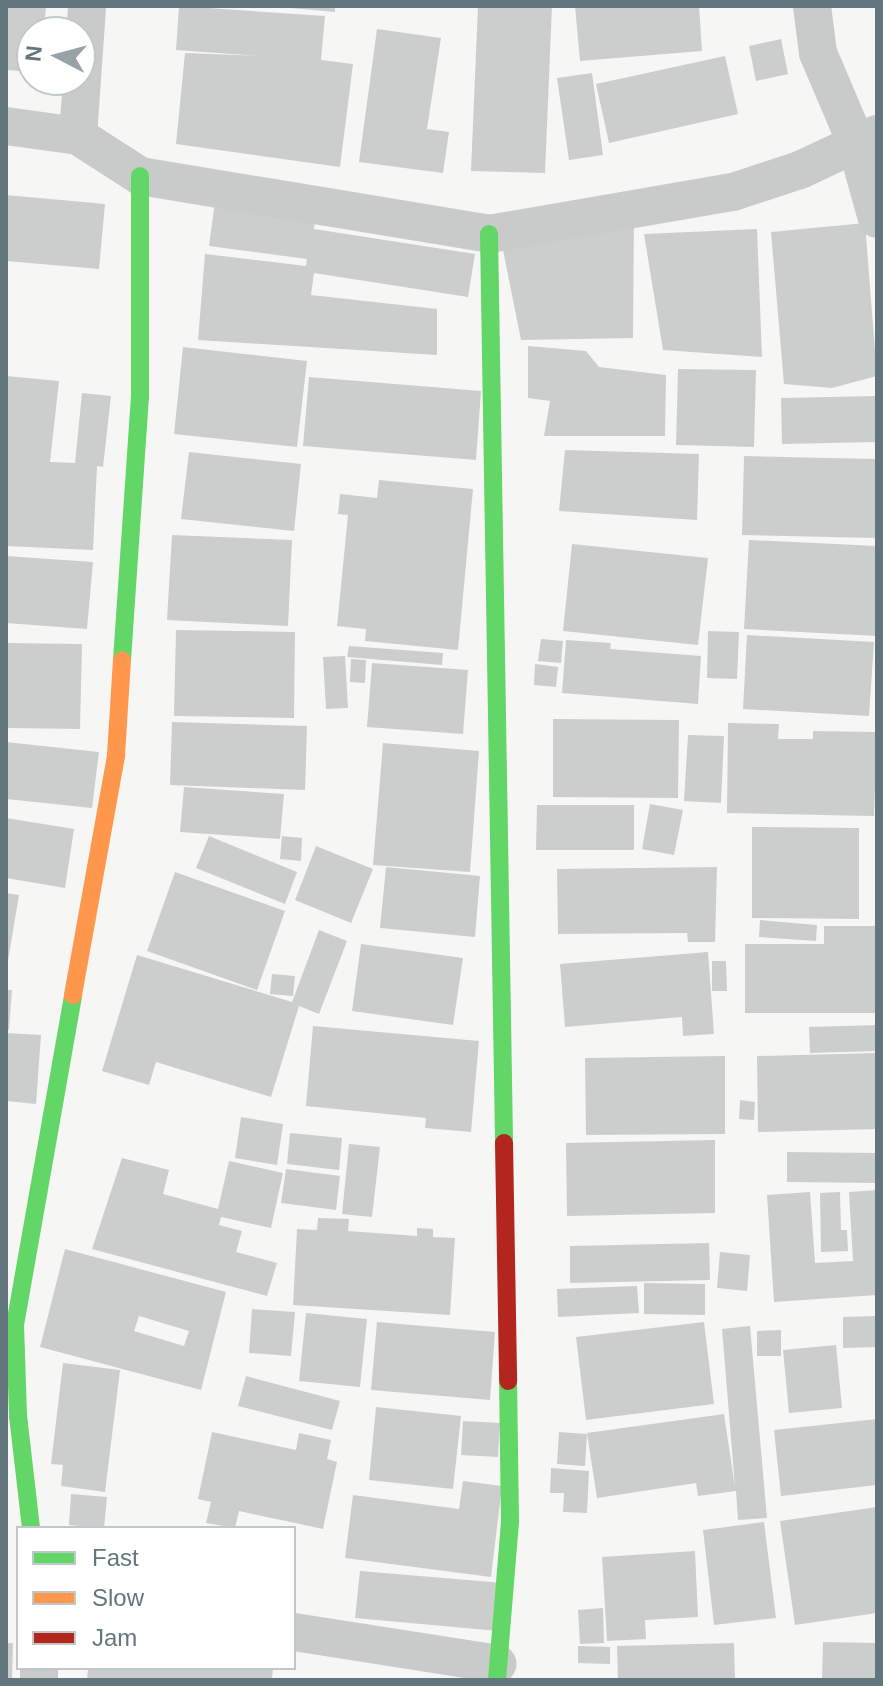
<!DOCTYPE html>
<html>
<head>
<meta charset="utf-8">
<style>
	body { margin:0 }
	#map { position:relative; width:883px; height:1686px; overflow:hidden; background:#f6f6f5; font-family:Arial,sans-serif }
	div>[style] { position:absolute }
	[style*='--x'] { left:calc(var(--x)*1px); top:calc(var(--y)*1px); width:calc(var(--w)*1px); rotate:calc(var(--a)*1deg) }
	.building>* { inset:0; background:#cccece }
	.street>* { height:38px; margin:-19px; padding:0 19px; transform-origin:19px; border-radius:19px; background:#c9cbca }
	.fast>* { height:18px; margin:-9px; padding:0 9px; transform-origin:9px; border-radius:9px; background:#63d668 }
	.slow>* { height:18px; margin:-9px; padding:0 9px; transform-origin:9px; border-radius:9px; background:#ff974d }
	.jam>* { height:18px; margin:-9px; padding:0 9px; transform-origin:9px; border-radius:9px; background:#b3261e }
	span { translate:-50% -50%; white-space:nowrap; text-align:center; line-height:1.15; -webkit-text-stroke:8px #fff; paint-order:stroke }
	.frame { position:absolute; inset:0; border:8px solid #64767d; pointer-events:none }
	.legend { position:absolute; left:16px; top:1526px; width:280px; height:144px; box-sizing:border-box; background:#fff; border:2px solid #c1c8cb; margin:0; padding:10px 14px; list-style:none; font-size:24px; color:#64767d }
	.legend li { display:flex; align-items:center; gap:16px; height:40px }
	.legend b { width:40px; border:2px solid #c1c8cb }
	.north { position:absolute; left:16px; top:16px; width:80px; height:80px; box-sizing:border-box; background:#fff; border:2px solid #c1c8cb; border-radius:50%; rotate:276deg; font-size:22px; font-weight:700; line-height:32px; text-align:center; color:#64767d }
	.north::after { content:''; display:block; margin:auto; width:28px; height:36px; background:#97a3a7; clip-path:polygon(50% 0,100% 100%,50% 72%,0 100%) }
</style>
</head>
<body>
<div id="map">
	<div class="building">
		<i style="clip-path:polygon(6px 6px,46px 6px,44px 32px,32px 32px,32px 72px,6px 70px)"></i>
		<i style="clip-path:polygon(179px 6px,325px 16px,321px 60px,353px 64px,340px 167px,176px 144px,185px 53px,260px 56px,176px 50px)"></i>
		<i style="clip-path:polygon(268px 6px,335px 6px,335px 12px)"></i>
		<i style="clip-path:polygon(478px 6px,552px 6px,545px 173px,471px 171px)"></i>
		<i style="clip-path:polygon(575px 6px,699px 6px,702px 51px,580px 61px)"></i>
		<i style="clip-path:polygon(377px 29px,441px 38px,427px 129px,449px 132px,443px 173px,359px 162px)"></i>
		<i style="clip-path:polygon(781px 39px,788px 74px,756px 81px,749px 46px)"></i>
		<i style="clip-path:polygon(725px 56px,738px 114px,609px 143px,596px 84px)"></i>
		<i style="clip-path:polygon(592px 73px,603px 155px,569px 160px,557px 78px)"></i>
		<i style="clip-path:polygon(6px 195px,105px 204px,99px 269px,6px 261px)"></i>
		<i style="clip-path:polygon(215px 201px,316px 213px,314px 229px,475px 254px,468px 297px,314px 273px,311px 295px,437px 309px,437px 355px,198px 340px,205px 254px,306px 266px,307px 259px,209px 246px)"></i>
		<i style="clip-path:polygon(634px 212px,633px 338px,521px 340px,500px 235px)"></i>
		<i style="clip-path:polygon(865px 223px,877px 376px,832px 388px,784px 384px,771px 232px)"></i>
		<i style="clip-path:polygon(757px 229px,762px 357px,663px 350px,644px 234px)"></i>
		<i style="clip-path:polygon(528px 346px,586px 351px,599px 367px,666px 375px,665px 436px,544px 436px,550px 401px,528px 398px)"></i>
		<i style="clip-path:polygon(183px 347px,307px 361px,297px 447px,174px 434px)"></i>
		<i style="clip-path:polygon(678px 369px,756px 370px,754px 447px,676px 445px)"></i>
		<i style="clip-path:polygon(6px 376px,59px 381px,50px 462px,75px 463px,82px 393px,111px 396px,103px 467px,97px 466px,93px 550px,6px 546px)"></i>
		<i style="clip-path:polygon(309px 377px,481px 391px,476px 460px,303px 446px)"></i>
		<i style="clip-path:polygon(877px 396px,877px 442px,782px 444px,781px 398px)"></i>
		<i style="clip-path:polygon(565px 450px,699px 454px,697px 520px,559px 511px)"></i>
		<i style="clip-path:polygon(189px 452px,301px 464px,294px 531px,181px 519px)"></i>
		<i style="clip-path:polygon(744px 456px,877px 459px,877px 538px,742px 535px)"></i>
		<i style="clip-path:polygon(379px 480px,473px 489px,458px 650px,365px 641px,366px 629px,337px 626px,348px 515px,338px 514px,340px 494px,377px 498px)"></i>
		<i style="clip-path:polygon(172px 535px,292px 540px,288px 626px,167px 620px)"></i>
		<i style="clip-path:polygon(749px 540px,877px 546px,877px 636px,744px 629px)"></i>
		<i style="clip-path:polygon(572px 544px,708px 558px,698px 645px,563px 631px)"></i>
		<i style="clip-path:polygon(6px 556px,93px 562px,87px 629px,6px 623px)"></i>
		<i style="clip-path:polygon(176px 630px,295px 632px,294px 718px,174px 716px)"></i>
		<i style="clip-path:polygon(708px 631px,739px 632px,737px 679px,707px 678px)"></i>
		<i style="clip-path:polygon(747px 635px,874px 642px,869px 716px,743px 709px)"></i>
		<i style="clip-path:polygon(541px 639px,563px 641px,561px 663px,538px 661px)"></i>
		<i style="clip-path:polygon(566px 640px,611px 643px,610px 649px,701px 656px,698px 704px,562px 693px)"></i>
		<i style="clip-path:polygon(6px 643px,82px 644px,80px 729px,6px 728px)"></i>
		<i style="clip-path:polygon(349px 646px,443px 653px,442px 665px,347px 657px)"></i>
		<i style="clip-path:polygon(345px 656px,348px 708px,326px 709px,323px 657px)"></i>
		<i style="clip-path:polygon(351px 659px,366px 660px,365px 683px,350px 682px)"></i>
		<i style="clip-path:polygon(372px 663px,468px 670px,463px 734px,367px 727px)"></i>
		<i style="clip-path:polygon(535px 664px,558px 667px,556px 687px,534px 685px)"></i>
		<i style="clip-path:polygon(553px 719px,679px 720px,678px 798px,553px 797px)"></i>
		<i style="clip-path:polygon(172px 722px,307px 726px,305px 790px,170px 785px)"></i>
		<i style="clip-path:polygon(728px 723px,779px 724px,778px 739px,813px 739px,813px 731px,877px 732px,874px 816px,727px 813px)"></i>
		<i style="clip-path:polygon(688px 735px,724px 736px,721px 803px,684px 801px)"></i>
		<i style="clip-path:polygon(6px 742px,99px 752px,92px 808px,6px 799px)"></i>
		<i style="clip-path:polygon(383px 743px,479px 751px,470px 872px,373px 865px)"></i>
		<i style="clip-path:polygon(184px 787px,284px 794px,280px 839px,180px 832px)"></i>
		<i style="clip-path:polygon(650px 804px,683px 810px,674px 855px,642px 849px)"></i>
		<i style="clip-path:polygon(537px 805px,634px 805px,634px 850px,536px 850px)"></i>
		<i style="clip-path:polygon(6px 818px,74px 829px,65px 888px,6px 878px)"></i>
		<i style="clip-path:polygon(752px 827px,859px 828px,859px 919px,752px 918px)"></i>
		<i style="clip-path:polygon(209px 836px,297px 872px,285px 904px,196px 868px)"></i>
		<i style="clip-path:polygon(282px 836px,302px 838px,301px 861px,280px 859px)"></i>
		<i style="clip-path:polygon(316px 846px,373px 869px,351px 923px,295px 900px)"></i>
		<i style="clip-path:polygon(386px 867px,480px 876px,475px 937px,380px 928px)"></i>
		<i style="clip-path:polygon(717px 867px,715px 942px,688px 942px,687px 933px,558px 934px,557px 869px)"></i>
		<i style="clip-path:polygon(175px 872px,285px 911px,257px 990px,147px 951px)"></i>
		<i style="clip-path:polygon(6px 893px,19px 895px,8px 961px,6px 961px)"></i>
		<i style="clip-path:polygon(760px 920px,817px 925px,816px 941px,759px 937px)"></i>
		<i style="clip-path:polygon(824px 926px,877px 926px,877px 1013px,745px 1013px,745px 944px,824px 944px)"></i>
		<i style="clip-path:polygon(319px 930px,347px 941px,319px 1014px,299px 1006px,271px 1097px,156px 1062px,149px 1085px,102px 1071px,137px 955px,292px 1002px)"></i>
		<i style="clip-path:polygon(361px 944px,463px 958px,453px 1025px,352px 1011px)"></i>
		<i style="clip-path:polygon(708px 952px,714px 1034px,683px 1036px,682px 1017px,565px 1027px,560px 964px)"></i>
		<i style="clip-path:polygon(712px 961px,726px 961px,727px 991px,712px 991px)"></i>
		<i style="clip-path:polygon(272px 974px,295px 976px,293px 996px,270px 994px)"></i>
		<i style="clip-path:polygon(6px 990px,12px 990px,9px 1030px,6px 1030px)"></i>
		<i style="clip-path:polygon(877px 1025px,877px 1051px,810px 1053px,809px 1027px)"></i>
		<i style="clip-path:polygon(313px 1026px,479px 1041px,471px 1132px,425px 1128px,426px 1118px,306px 1106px)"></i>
		<i style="clip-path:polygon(6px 1033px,41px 1035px,36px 1104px,6px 1101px)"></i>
		<i style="clip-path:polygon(877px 1053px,877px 1129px,758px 1132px,757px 1056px)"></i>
		<i style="clip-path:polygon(725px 1056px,725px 1134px,586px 1135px,585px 1058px)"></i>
		<i style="clip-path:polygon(740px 1100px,755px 1102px,754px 1120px,739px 1119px)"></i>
		<i style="clip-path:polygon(241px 1117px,283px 1124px,277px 1165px,235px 1158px)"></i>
		<i style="clip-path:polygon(290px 1133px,342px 1138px,339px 1170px,287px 1164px)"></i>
		<i style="clip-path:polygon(715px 1140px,715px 1213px,567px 1216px,566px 1143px)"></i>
		<i style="clip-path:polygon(349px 1144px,380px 1147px,372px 1217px,342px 1214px)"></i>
		<i style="clip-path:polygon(787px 1152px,875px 1153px,876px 1183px,787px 1182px)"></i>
		<i style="clip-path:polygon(122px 1158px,169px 1170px,163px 1194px,218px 1209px,229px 1161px,283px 1173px,271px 1228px,221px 1217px,219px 1225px,242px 1231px,236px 1252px,277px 1263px,267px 1296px,92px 1249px)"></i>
		<i style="clip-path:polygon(286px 1169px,340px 1176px,336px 1210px,281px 1203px)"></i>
		<i style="clip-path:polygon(877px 1190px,877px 1295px,774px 1302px,767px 1195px,810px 1192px,815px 1263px,853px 1261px,849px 1192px)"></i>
		<i style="clip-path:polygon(840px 1192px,841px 1230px,847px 1230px,848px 1251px,821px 1252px,820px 1193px)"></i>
		<i style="clip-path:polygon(318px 1218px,349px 1219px,348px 1231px,417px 1236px,417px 1228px,433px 1229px,433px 1237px,455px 1238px,450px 1315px,293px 1305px,297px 1229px,317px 1230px)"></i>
		<i style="clip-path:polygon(709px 1243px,710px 1280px,570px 1283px,570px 1246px)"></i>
		<i style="clip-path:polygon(evenodd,65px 1249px,226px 1292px,201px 1390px,40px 1347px,65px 1249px,139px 1316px,189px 1331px,184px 1346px,134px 1331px,139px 1316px)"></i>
		<i style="clip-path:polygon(720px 1252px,750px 1255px,747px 1291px,717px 1288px)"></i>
		<i style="clip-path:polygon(644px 1283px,705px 1284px,705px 1315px,644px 1314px)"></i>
		<i style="clip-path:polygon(637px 1286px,639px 1313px,558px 1317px,557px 1289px)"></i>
		<i style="clip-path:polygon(252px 1309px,295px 1312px,291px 1356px,249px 1353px)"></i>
		<i style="clip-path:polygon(306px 1313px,367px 1319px,360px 1387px,299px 1381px)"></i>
		<i style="clip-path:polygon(877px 1316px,877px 1347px,843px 1348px,843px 1317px)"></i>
		<i style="clip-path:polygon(377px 1322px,495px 1332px,490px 1400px,371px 1390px)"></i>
		<i style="clip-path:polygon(704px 1322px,714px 1404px,586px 1420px,576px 1337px)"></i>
		<i style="clip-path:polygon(750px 1326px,767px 1518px,738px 1520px,736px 1491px,698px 1496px,696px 1483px,597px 1498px,587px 1433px,724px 1414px,735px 1487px,722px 1329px)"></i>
		<i style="clip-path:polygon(781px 1330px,781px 1356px,757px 1356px,757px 1331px)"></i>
		<i style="clip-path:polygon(836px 1345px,842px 1408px,789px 1413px,783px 1350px)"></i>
		<i style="clip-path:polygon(63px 1363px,120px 1370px,105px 1492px,61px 1486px,63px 1465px,51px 1464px)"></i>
		<i style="clip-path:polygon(246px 1376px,340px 1401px,332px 1430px,238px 1406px)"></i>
		<i style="clip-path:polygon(376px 1407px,461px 1416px,453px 1489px,369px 1480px)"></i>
		<i style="clip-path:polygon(877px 1419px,877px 1485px,781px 1496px,774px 1430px)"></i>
		<i style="clip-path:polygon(463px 1421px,500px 1423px,498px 1457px,461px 1455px)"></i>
		<i style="clip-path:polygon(212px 1432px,296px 1450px,299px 1433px,331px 1440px,327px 1459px,337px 1462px,323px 1529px,239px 1511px,235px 1528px,206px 1523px,211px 1502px,198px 1499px)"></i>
		<i style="clip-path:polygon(559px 1432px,587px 1434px,585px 1466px,557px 1464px)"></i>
		<i style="clip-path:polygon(551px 1468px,589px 1471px,587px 1513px,563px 1512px,564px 1493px,550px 1493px)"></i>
		<i style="clip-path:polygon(463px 1481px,502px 1486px,491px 1577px,345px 1558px,353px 1495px,459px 1509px)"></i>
		<i style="clip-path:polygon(71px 1494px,107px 1497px,104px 1528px,69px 1525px)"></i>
		<i style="clip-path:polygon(877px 1507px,877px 1613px,795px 1625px,780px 1521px)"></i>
		<i style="clip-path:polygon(764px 1522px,776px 1618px,714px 1625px,703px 1530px)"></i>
		<i style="clip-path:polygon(695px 1551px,698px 1617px,645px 1620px,646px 1639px,607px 1641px,602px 1557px)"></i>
		<i style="clip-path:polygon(360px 1571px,503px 1583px,498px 1631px,355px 1618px)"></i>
		<i style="clip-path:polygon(603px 1608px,604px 1643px,580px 1644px,578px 1610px)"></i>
		<i style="clip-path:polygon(823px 1642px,877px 1643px,877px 1680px,822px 1680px)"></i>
		<i style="clip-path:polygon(6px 1643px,13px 1643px,12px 1680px,6px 1680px)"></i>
		<i style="clip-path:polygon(734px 1643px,735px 1680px,618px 1680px,617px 1646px)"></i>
		<i style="clip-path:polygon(578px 1646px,610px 1647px,610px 1664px,578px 1663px)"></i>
		<i style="clip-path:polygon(88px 1668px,239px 1670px,273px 1668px,272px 1680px,87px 1680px)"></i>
	</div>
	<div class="street">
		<i style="--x:812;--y:6;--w:47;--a:82.7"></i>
		<i style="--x:818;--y:53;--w:95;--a:67"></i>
		<i style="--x:855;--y:140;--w:82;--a:74.4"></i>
		<i style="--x:6;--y:126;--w:73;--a:7.9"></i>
		<i style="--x:78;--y:136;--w:74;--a:32.8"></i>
		<i style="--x:140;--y:176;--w:354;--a:9.4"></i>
		<i style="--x:489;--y:234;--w:248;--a:-9.8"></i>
		<i style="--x:733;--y:192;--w:71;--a:-18.2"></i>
		<i style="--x:800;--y:170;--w:85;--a:-25.1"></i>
		<i style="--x:78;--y:136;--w:130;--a:-86"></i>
		<i style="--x:294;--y:1632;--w:206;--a:8.9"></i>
		<i style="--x:39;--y:1668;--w:12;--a:90"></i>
	</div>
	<div class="fast">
		<i style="--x:489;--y:234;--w:909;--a:89.05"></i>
		<i style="--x:122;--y:660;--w:263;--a:-86.1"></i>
		<i style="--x:140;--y:398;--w:222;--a:-90"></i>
		<i style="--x:31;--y:1528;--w:114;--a:-96.6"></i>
		<i style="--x:18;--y:1415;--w:90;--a:-91.9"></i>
		<i style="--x:15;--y:1325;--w:335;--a:-80"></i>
		<i style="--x:497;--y:1680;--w:160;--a:-85.3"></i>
		<i style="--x:510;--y:1521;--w:140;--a:-90.8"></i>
	</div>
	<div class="slow">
		<i style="--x:73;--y:995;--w:244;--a:-79.8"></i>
		<i style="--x:116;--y:755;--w:95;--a:-86.4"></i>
	</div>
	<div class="jam">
		<i style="--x:504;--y:1143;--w:238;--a:89"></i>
	</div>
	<div class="frame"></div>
	<ul class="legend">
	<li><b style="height:10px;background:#63d668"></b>Fast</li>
	<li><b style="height:10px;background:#ff974d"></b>Slow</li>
	<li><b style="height:10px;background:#b3261e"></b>Jam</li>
	</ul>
	<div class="north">N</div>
</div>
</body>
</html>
